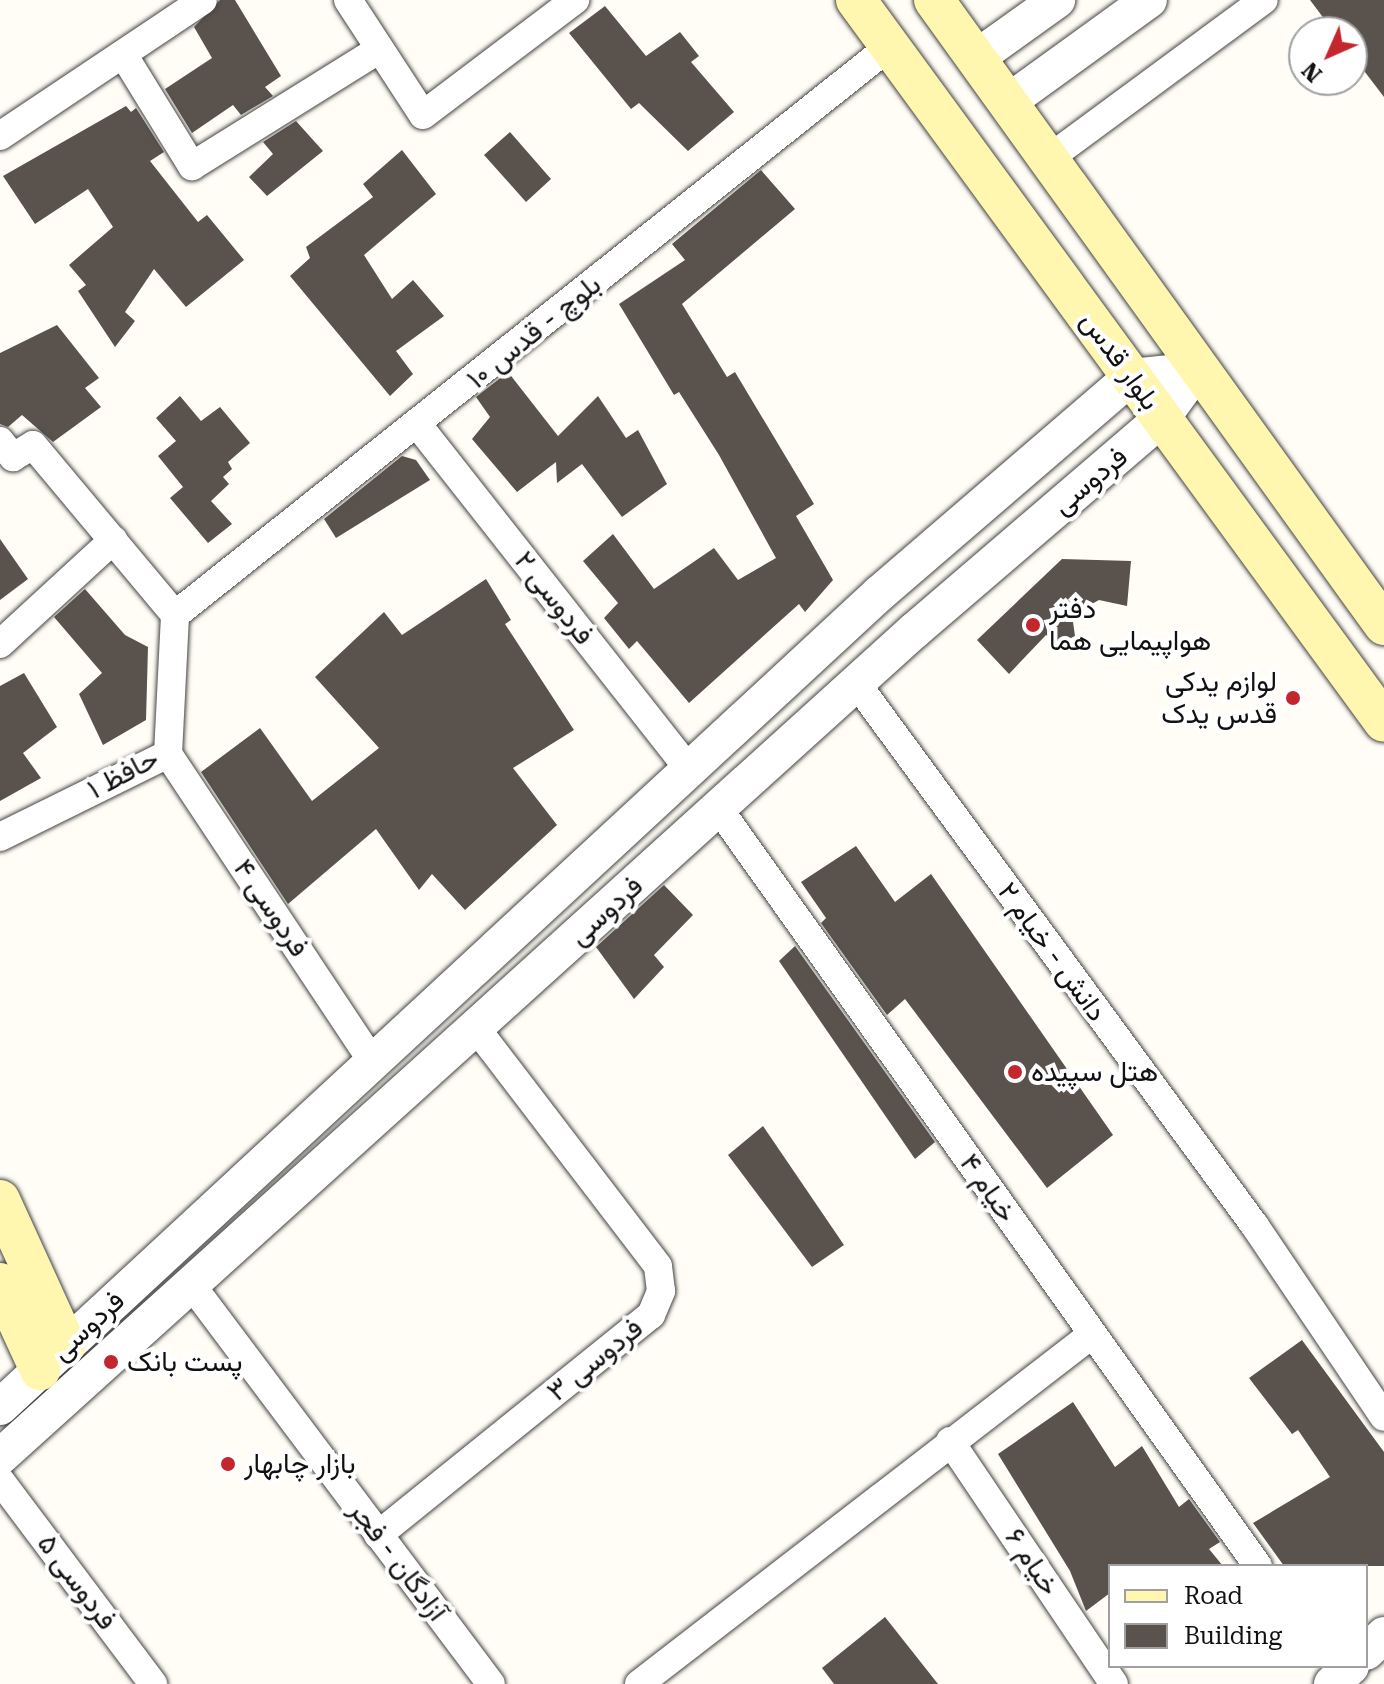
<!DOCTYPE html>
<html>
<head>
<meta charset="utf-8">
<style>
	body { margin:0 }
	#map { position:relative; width:1384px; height:1684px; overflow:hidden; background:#fffdf5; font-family:"Roboto Serif",Vazirmatn,serif }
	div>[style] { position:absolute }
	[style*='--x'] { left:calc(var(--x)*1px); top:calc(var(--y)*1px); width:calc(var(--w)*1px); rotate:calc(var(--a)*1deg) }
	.building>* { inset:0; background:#5a524d }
	.roads { filter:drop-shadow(0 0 2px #444) drop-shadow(0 0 2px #444) }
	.minor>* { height:28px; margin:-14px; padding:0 14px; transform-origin:14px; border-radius:14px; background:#fff }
	.tertiary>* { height:36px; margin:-18px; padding:0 18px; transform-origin:18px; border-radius:18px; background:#fff }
	.secondary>* { height:40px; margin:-20px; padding:0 20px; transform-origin:20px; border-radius:20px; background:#fff6b0 }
	.dots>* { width:22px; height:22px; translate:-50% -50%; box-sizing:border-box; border:4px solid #fff; border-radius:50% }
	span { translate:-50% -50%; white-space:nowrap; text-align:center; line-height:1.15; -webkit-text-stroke:8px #fff; paint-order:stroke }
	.street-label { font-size:28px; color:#111 }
	.poi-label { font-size:28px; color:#111 }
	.left { translate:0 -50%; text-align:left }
	.right { translate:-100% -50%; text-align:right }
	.legend { position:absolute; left:1108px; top:1564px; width:260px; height:104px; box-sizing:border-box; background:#fff; border:2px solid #a0a0a0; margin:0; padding:10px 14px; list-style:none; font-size:24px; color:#111 }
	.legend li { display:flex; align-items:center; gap:16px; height:40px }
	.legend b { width:40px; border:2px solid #a0a0a0 }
	.north { position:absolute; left:1288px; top:16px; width:80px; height:80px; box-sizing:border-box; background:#fff; border:2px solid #a0a0a0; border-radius:50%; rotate:225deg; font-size:22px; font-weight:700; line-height:32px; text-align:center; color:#111 }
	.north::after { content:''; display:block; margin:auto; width:28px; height:36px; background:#c4262e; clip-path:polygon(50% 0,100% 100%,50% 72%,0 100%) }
</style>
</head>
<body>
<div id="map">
	<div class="building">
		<i style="clip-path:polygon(220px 0,235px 0,281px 76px,265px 87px,273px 96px,241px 115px,233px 105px,192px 133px,165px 89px,212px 58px,194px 27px)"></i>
		<i style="clip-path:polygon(1310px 0,1384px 0,1384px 97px,1352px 55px,1352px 32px,1334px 32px)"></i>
		<i style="clip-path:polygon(605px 6px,646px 56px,680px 32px,699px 56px,691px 62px,734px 112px,688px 151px,639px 103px,631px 109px,569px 33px)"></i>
		<i style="clip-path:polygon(126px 106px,131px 112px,136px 108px,164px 152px,150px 161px,198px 222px,207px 215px,244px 260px,186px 307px,154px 269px,125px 312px,135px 321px,115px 347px,78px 291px,86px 285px,69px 265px,113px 227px,88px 189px,35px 224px,3px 176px)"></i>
		<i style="clip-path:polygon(296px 121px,323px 151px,267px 196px,249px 177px,273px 154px,263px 142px)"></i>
		<i style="clip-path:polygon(510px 132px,551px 179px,526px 202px,484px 155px)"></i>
		<i style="clip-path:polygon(402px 150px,436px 194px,364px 255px,392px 299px,413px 280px,444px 316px,396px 351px,413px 374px,390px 396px,290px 276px,310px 258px,306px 247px,373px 197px,363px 184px)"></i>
		<i style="clip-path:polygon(761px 170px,795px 209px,682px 304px,727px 377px,735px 372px,814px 504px,796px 516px,833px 580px,805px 612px,799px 604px,689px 703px,637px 641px,629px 649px,604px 618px,618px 603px,583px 561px,613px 534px,654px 589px,714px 548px,738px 580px,776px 558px,719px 455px,679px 392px,674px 395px,619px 304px,685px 260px,672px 244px)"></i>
		<i style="clip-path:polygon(57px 325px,99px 378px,85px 388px,101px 407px,53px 442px,22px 415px,8px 427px,0 424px,0 353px)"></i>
		<i style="clip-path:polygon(508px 372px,558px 436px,598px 396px,626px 438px,638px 430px,667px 484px,622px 517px,582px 464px,557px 483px,556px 462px,517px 492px,472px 439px,490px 417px,476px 397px)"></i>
		<i style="clip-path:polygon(180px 396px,201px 421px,220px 407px,250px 443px,228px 462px,232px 469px,223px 477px,229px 484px,211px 501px,232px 524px,208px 543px,170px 498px,183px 487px,158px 456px,176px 441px,156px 418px)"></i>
		<i style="clip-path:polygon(402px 456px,416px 460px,430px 480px,336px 538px,324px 519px)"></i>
		<i style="clip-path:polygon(0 539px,28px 579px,0 600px)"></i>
		<i style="clip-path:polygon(1062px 559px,1131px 561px,1127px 606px,1099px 600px,1072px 615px,1075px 636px,1059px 644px,1046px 635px,1009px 674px,977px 640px)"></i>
		<i style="clip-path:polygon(486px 579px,511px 620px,505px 624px,574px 730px,513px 768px,557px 825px,465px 910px,432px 874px,419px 890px,376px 829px,288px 904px,201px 772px,260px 728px,312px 801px,379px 748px,315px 677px,384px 612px,402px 635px)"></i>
		<i style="clip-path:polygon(85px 589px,125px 635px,148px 647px,146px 720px,103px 745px,79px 694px,102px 673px,54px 617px)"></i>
		<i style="clip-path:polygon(24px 673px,57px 727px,23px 753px,41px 778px,0 801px,0 686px)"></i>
		<i style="clip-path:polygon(856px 846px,895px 902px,931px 874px,1113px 1135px,1047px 1188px,905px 999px,887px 1015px,821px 923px,826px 918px,801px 882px)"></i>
		<i style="clip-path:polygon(664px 885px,693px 915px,654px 955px,664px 967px,634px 999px,596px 947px)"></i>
		<i style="clip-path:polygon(795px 946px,935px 1142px,915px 1159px,779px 961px)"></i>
		<i style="clip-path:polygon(763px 1126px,844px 1245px,812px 1267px,728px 1155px)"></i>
		<i style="clip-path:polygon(1302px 1340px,1384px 1452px,1384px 1566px,1284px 1566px,1253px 1523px,1330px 1477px,1298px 1430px,1292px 1434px,1249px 1378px)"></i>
		<i style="clip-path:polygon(1073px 1402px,1115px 1467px,1142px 1446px,1179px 1507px,1189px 1499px,1220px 1542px,1209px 1549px,1223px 1566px,1110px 1566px,1110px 1593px,1086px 1611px,1070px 1571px,998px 1454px)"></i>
		<i style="clip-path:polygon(885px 1617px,938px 1684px,834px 1684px,822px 1668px)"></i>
	</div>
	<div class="roads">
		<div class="minor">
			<i style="--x:348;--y:0;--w:137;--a:56.9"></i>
			<i style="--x:423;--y:115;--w:191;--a:-37.1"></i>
			<i style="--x:123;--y:54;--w:132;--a:58.4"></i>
			<i style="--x:192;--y:166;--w:221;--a:-31.9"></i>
			<i style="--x:0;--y:136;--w:244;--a:-33.8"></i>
			<i style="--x:1048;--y:159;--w:268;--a:-36.4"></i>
			<i style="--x:418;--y:425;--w:440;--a:51.8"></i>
			<i style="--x:0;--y:441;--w:21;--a:51"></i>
			<i style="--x:13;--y:457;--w:23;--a:-31"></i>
			<i style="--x:33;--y:445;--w:222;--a:50.1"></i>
			<i style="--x:175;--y:615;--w:914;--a:-38.51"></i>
			<i style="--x:0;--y:644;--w:154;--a:-42.6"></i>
			<i style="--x:857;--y:684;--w:672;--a:53.71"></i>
			<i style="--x:1255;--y:1226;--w:230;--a:56"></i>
			<i style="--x:168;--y:754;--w:370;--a:56.4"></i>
			<i style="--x:719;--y:809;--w:929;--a:54.55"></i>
			<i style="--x:0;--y:837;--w:187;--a:-26.3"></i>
			<i style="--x:168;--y:754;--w:139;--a:-87.1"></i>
			<i style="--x:190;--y:1283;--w:501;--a:53.11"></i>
			<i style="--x:950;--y:1441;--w:293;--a:56"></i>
			<i style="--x:0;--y:1480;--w:255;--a:53.1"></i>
			<i style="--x:378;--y:1535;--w:351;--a:-38.9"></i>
			<i style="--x:651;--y:1315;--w:26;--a:-67"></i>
			<i style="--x:661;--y:1291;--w:25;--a:-97"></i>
			<i style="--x:658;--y:1266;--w:300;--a:-127.4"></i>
			<i style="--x:639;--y:1684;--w:571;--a:-37.67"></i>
		</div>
		<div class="tertiary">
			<i style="--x:976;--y:58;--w:100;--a:-35.6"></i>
			<i style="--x:1008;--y:102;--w:174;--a:-35.9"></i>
			<i style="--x:0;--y:1407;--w:1199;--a:-42.77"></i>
			<i style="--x:880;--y:593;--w:331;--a:-40.7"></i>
			<i style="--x:1131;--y:377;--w:66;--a:-6.1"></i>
			<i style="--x:0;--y:1457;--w:1233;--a:-42.11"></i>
			<i style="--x:915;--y:630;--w:324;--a:-40.6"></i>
			<i style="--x:1161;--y:419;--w:61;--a:-53.7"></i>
			<i style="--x:1366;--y:1652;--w:25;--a:-43"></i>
			<i style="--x:1332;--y:1684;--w:26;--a:-43"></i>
		</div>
		<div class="secondary">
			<i style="--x:856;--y:0;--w:894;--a:53.82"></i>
			<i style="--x:934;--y:0;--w:770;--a:54.25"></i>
			<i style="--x:0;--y:1200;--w:159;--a:65.5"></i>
			<i style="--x:0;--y:1283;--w:96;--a:65.3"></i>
		</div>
	</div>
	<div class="dots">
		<i style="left:1033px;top:625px;background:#c4262e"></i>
		<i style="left:1293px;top:698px;background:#c4262e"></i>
		<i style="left:1015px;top:1072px;background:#c4262e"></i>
		<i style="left:111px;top:1362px;background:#c4262e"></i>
		<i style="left:228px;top:1464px;background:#c4262e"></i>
	</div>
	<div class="street-label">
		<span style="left:534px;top:332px;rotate:-39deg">بلوچ - قدس ۱۰</span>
		<span style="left:1120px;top:361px;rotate:54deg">بلوار قدس</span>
		<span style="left:1090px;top:481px;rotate:-40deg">فردوسی</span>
		<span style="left:554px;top:598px;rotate:52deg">فردوسی ۲</span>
		<span style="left:123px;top:774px;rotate:-28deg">حافظ ۱</span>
		<span style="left:271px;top:908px;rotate:56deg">فردوسی ۴</span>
		<span style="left:606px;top:911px;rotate:-42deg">فردوسی</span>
		<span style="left:1052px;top:952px;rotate:54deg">دانش - خیام ۲</span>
		<span style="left:988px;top:1188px;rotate:55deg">خیام ۴</span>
		<span style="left:88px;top:1326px;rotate:-43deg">فردوسی</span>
		<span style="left:595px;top:1360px;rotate:-39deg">فردوسی ۳</span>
		<span style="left:398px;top:1561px;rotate:53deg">آزادگان - فجر</span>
		<span style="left:1032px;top:1562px;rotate:56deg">خیام ۶</span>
		<span style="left:77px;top:1582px;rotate:53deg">فردوسی ۵</span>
	</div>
	<div class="poi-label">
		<span class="left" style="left:1049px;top:625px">دفتر<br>هواپیمایی هما</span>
		<span class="right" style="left:1277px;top:698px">لوازم یدکی<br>قدس یدک</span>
		<span class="left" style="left:1031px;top:1072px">هتل سپیده</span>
		<span class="left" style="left:127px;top:1362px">پست بانک</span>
		<span class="left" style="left:244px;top:1464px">بازار چابهار</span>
	</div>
	<ul class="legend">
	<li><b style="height:10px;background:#fff6b0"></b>Road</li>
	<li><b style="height:22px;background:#5a524d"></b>Building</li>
	</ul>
	<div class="north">N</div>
</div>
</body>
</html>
